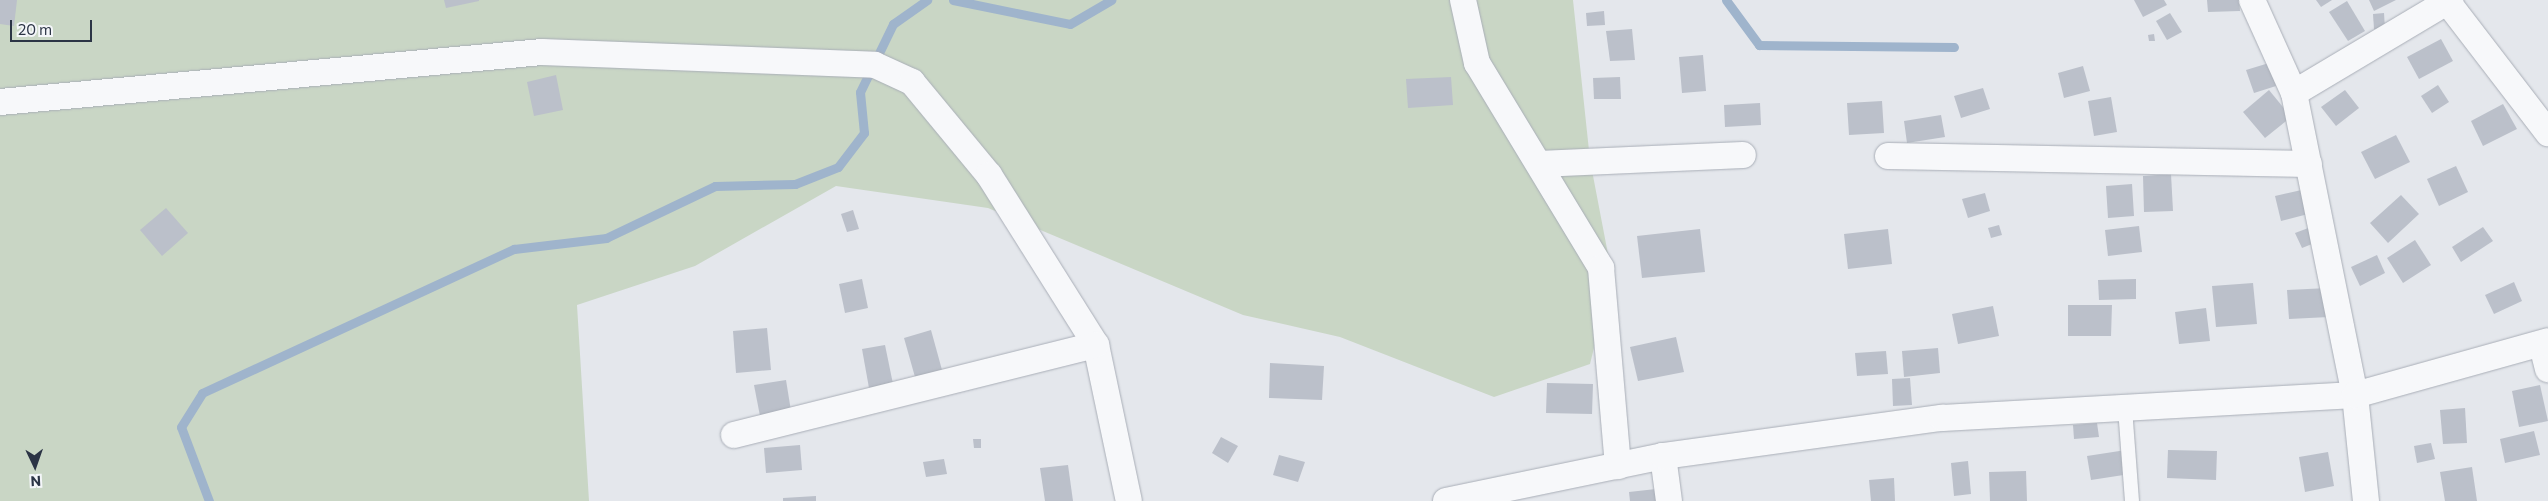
<!DOCTYPE html>
<html>
<head>
<meta charset="utf-8">
<style>
	body { margin:0 }
	#map { position:relative; width:2548px; height:501px; overflow:hidden; background:#e4e7ec; font-family:Commissioner,sans-serif }
	div>[style] { position:absolute }
	[style*='--x'] { left:calc(var(--x)*1px); top:calc(var(--y)*1px); width:calc(var(--w)*1px); rotate:calc(var(--a)*1deg) }
	.green>* { inset:0; background:#c9d6c5 }
	.stream>* { height:9px; margin:-4.5px; padding:0 4.5px; transform-origin:4.5px; border-radius:4.5px; background:#9fb4cc }
	.building>* { inset:0; background:#bbc0ca }
	.roads { filter:drop-shadow(0 0 1px #a9aeb7) drop-shadow(0 0 1px #a9aeb7) }
	.service>* { height:14px; margin:-7px; padding:0 7px; transform-origin:7px; border-radius:7px; background:#f7f8fa }
	.minor>* { height:26px; margin:-13px; padding:0 13px; transform-origin:13px; border-radius:13px; background:#f7f8fa }
	span { translate:-50% -50%; white-space:nowrap; text-align:center; line-height:1.15; -webkit-text-stroke:4px #f4f6f9; paint-order:stroke }
	.north { position:absolute; left:10px; top:441px; width:50px; height:50px; -webkit-text-stroke:4px #f4f6f9; paint-order:stroke; rotate:177deg; font-size:14px; font-weight:700; line-height:20px; text-align:center; color:#2b3445 }
	.north::after { content:''; display:block; margin:auto; width:18px; height:22px; background:#2b3445; clip-path:polygon(50% 0,100% 100%,50% 72%,0 100%) }
	.scale { position:absolute; left:10px; top:20px; width:82px; height:22px; box-sizing:border-box; border:2px solid #2b3445; border-top:0; padding-left:6px; font-size:15px; line-height:18px; white-space:nowrap; color:#2b3445; -webkit-text-stroke:4px #f4f6f9; paint-order:stroke }
</style>
</head>
<body>
<div id="map">
	<div class="green">
		<i style="clip-path:polygon(0 0,1573px 0,1590px 160px,1612px 275px,1590px 364px,1494px 397px,1340px 337px,1243px 315px,988px 208px,836px 186px,695px 266px,577px 305px,589px 501px,0 501px)"></i>
	</div>
	<div class="stream">
		<i style="--x:953;--y:0;--w:119;--a:11.6"></i>
		<i style="--x:1070;--y:24;--w:48;--a:-30.3"></i>
		<i style="--x:1726;--y:0;--w:56;--a:53.7"></i>
		<i style="--x:1759;--y:45;--w:195;--a:0.6"></i>
		<i style="--x:209;--y:501;--w:79;--a:-110.7"></i>
		<i style="--x:181;--y:427;--w:40;--a:-58"></i>
		<i style="--x:202;--y:393;--w:344;--a:-24.8"></i>
		<i style="--x:514;--y:249;--w:93;--a:-6.8"></i>
		<i style="--x:606;--y:238;--w:121;--a:-25.5"></i>
		<i style="--x:715;--y:186;--w:80;--a:-1.4"></i>
		<i style="--x:795;--y:184;--w:46;--a:-21.6"></i>
		<i style="--x:838;--y:167;--w:43;--a:-52.6"></i>
		<i style="--x:864;--y:133;--w:41;--a:-95.6"></i>
		<i style="--x:860;--y:92;--w:76;--a:-64.1"></i>
		<i style="--x:893;--y:24;--w:42;--a:-35.2"></i>
	</div>
	<div class="building">
		<i style="clip-path:polygon(0 0,17px 0,14px 26px,0 24px)"></i>
		<i style="clip-path:polygon(444px 0,479px 0,479px 1px,446px 8px)"></i>
		<i style="clip-path:polygon(2134px 0,2164px 0,2167px 5px,2143px 17px)"></i>
		<i style="clip-path:polygon(2207px 0,2239px 0,2240px 11px,2208px 12px)"></i>
		<i style="clip-path:polygon(2316px 0,2332px 0,2321px 7px)"></i>
		<i style="clip-path:polygon(2369px 0,2396px 0,2374px 11px)"></i>
		<i style="clip-path:polygon(2347px 1px,2365px 31px,2348px 41px,2329px 12px)"></i>
		<i style="clip-path:polygon(1604px 11px,1605px 25px,1587px 26px,1586px 13px)"></i>
		<i style="clip-path:polygon(2170px 13px,2182px 32px,2167px 40px,2156px 21px)"></i>
		<i style="clip-path:polygon(2384px 13px,2385px 29px,2374px 29px,2373px 14px)"></i>
		<i style="clip-path:polygon(1632px 29px,1635px 60px,1610px 61px,1606px 31px)"></i>
		<i style="clip-path:polygon(2154px 34px,2155px 41px,2149px 41px,2148px 35px)"></i>
		<i style="clip-path:polygon(2441px 39px,2453px 61px,2419px 79px,2407px 57px)"></i>
		<i style="clip-path:polygon(1703px 55px,1706px 91px,1682px 93px,1679px 57px)"></i>
		<i style="clip-path:polygon(2269px 63px,2276px 86px,2254px 93px,2246px 70px)"></i>
		<i style="clip-path:polygon(2083px 66px,2090px 91px,2064px 98px,2058px 73px)"></i>
		<i style="clip-path:polygon(556px 75px,563px 110px,534px 116px,527px 82px)"></i>
		<i style="clip-path:polygon(1451px 77px,1453px 105px,1408px 108px,1406px 79px)"></i>
		<i style="clip-path:polygon(1620px 77px,1621px 99px,1594px 99px,1593px 78px)"></i>
		<i style="clip-path:polygon(2438px 85px,2449px 102px,2432px 113px,2421px 96px)"></i>
		<i style="clip-path:polygon(1983px 88px,1990px 109px,1961px 118px,1954px 96px)"></i>
		<i style="clip-path:polygon(2269px 90px,2291px 117px,2265px 138px,2243px 112px)"></i>
		<i style="clip-path:polygon(2345px 90px,2359px 108px,2336px 126px,2321px 107px)"></i>
		<i style="clip-path:polygon(2111px 97px,2117px 132px,2094px 136px,2088px 101px)"></i>
		<i style="clip-path:polygon(1882px 101px,1884px 133px,1849px 135px,1847px 103px)"></i>
		<i style="clip-path:polygon(1760px 103px,1761px 125px,1725px 127px,1724px 105px)"></i>
		<i style="clip-path:polygon(2503px 104px,2517px 129px,2483px 146px,2471px 121px)"></i>
		<i style="clip-path:polygon(1941px 115px,1945px 137px,1907px 143px,1904px 121px)"></i>
		<i style="clip-path:polygon(2396px 135px,2410px 162px,2375px 179px,2361px 152px)"></i>
		<i style="clip-path:polygon(2456px 166px,2468px 192px,2439px 206px,2427px 179px)"></i>
		<i style="clip-path:polygon(2171px 174px,2173px 211px,2144px 212px,2143px 176px)"></i>
		<i style="clip-path:polygon(2132px 184px,2134px 216px,2108px 218px,2106px 186px)"></i>
		<i style="clip-path:polygon(2306px 189px,2312px 213px,2281px 221px,2275px 196px)"></i>
		<i style="clip-path:polygon(1985px 193px,1990px 211px,1968px 218px,1962px 199px)"></i>
		<i style="clip-path:polygon(2401px 195px,2419px 214px,2388px 243px,2370px 223px)"></i>
		<i style="clip-path:polygon(166px 208px,188px 233px,162px 256px,140px 230px)"></i>
		<i style="clip-path:polygon(853px 210px,859px 229px,847px 232px,841px 214px)"></i>
		<i style="clip-path:polygon(1999px 225px,2002px 235px,1991px 238px,1988px 228px)"></i>
		<i style="clip-path:polygon(2139px 226px,2142px 252px,2108px 256px,2105px 230px)"></i>
		<i style="clip-path:polygon(2311px 227px,2317px 242px,2302px 248px,2295px 233px)"></i>
		<i style="clip-path:polygon(2483px 227px,2493px 241px,2461px 262px,2452px 247px)"></i>
		<i style="clip-path:polygon(1700px 229px,1705px 272px,1642px 278px,1637px 236px)"></i>
		<i style="clip-path:polygon(1888px 229px,1892px 264px,1848px 269px,1844px 234px)"></i>
		<i style="clip-path:polygon(2415px 240px,2431px 265px,2403px 283px,2387px 258px)"></i>
		<i style="clip-path:polygon(2377px 255px,2385px 273px,2360px 286px,2351px 267px)"></i>
		<i style="clip-path:polygon(862px 279px,868px 308px,845px 313px,839px 284px)"></i>
		<i style="clip-path:polygon(2136px 279px,2136px 299px,2099px 300px,2098px 280px)"></i>
		<i style="clip-path:polygon(2514px 282px,2522px 301px,2494px 314px,2485px 295px)"></i>
		<i style="clip-path:polygon(2253px 283px,2257px 324px,2216px 327px,2212px 286px)"></i>
		<i style="clip-path:polygon(2328px 288px,2329px 317px,2289px 319px,2287px 290px)"></i>
		<i style="clip-path:polygon(2068px 305px,2112px 305px,2111px 336px,2068px 336px)"></i>
		<i style="clip-path:polygon(1993px 306px,1999px 336px,1958px 344px,1952px 314px)"></i>
		<i style="clip-path:polygon(2206px 308px,2210px 341px,2179px 344px,2175px 312px)"></i>
		<i style="clip-path:polygon(767px 328px,771px 370px,736px 373px,733px 331px)"></i>
		<i style="clip-path:polygon(931px 330px,942px 370px,915px 377px,904px 338px)"></i>
		<i style="clip-path:polygon(1676px 337px,1684px 372px,1638px 381px,1630px 347px)"></i>
		<i style="clip-path:polygon(885px 345px,893px 384px,869px 388px,862px 349px)"></i>
		<i style="clip-path:polygon(1938px 348px,1940px 373px,1904px 377px,1902px 351px)"></i>
		<i style="clip-path:polygon(1886px 351px,1888px 374px,1857px 376px,1855px 353px)"></i>
		<i style="clip-path:polygon(1270px 363px,1324px 366px,1322px 400px,1269px 398px)"></i>
		<i style="clip-path:polygon(1910px 378px,1912px 405px,1893px 406px,1892px 379px)"></i>
		<i style="clip-path:polygon(786px 380px,791px 411px,760px 416px,754px 385px)"></i>
		<i style="clip-path:polygon(1547px 383px,1593px 384px,1592px 414px,1546px 413px)"></i>
		<i style="clip-path:polygon(2540px 385px,2548px 421px,2519px 427px,2512px 391px)"></i>
		<i style="clip-path:polygon(2465px 408px,2467px 443px,2443px 444px,2440px 410px)"></i>
		<i style="clip-path:polygon(2097px 423px,2099px 437px,2074px 439px,2073px 425px)"></i>
		<i style="clip-path:polygon(2534px 431px,2540px 455px,2505px 463px,2500px 439px)"></i>
		<i style="clip-path:polygon(1221px 437px,1238px 446px,1228px 463px,1212px 453px)"></i>
		<i style="clip-path:polygon(973px 439px,981px 439px,981px 448px,974px 448px)"></i>
		<i style="clip-path:polygon(2431px 443px,2435px 459px,2417px 463px,2414px 446px)"></i>
		<i style="clip-path:polygon(800px 445px,802px 470px,766px 473px,764px 448px)"></i>
		<i style="clip-path:polygon(2126px 450px,2130px 474px,2091px 480px,2087px 456px)"></i>
		<i style="clip-path:polygon(2168px 450px,2217px 451px,2216px 480px,2167px 478px)"></i>
		<i style="clip-path:polygon(2328px 452px,2334px 486px,2305px 492px,2299px 457px)"></i>
		<i style="clip-path:polygon(1279px 455px,1305px 462px,1298px 482px,1273px 475px)"></i>
		<i style="clip-path:polygon(944px 459px,947px 474px,926px 477px,923px 462px)"></i>
		<i style="clip-path:polygon(1968px 461px,1971px 494px,1954px 496px,1951px 463px)"></i>
		<i style="clip-path:polygon(1068px 465px,1073px 501px,1045px 501px,1040px 468px)"></i>
		<i style="clip-path:polygon(2472px 467px,2477px 501px,2445px 501px,2440px 472px)"></i>
		<i style="clip-path:polygon(2026px 471px,2027px 501px,1990px 501px,1989px 472px)"></i>
		<i style="clip-path:polygon(1894px 478px,1895px 501px,1871px 501px,1869px 480px)"></i>
		<i style="clip-path:polygon(1665px 488px,1667px 501px,1630px 501px,1629px 492px)"></i>
		<i style="clip-path:polygon(816px 496px,816px 501px,783px 501px,783px 498px)"></i>
	</div>
	<div class="roads">
		<div class="service">
			<i style="--x:2125;--y:408;--w:93;--a:85.7"></i>
		</div>
		<div class="minor">
			<i style="--x:1463;--y:0;--w:65;--a:77.5"></i>
			<i style="--x:1477;--y:63;--w:240;--a:58.8"></i>
			<i style="--x:1601;--y:268;--w:199;--a:85.1"></i>
			<i style="--x:2252;--y:0;--w:102;--a:65.7"></i>
			<i style="--x:2294;--y:93;--w:308;--a:78.6"></i>
			<i style="--x:2355;--y:395;--w:107;--a:84.1"></i>
			<i style="--x:2446;--y:0;--w:168;--a:52.5"></i>
			<i style="--x:2294;--y:93;--w:182;--a:-30.8"></i>
			<i style="--x:0;--y:102;--w:544;--a:-5.27"></i>
			<i style="--x:542;--y:52;--w:333;--a:2.2"></i>
			<i style="--x:875;--y:65;--w:41;--a:24.7"></i>
			<i style="--x:912;--y:82;--w:121;--a:50.4"></i>
			<i style="--x:989;--y:175;--w:201;--a:57.8"></i>
			<i style="--x:1096;--y:345;--w:159;--a:78.1"></i>
			<i style="--x:1888;--y:156;--w:421;--a:1.1"></i>
			<i style="--x:1539;--y:164;--w:204;--a:-2.5"></i>
			<i style="--x:2542;--y:345;--w:25;--a:76"></i>
			<i style="--x:734;--y:435;--w:373;--a:-14"></i>
			<i style="--x:1663;--y:456;--w:45;--a:82.4"></i>
			<i style="--x:1446;--y:501;--w:222;--a:-11.7"></i>
			<i style="--x:1663;--y:456;--w:282;--a:-7.8"></i>
			<i style="--x:1942;--y:418;--w:414;--a:-3.2"></i>
			<i style="--x:2355;--y:395;--w:200;--a:-15.6"></i>
		</div>
	</div>
	<div class="north">N</div>
	<div class="scale">20 m</div>
</div>
</body>
</html>
